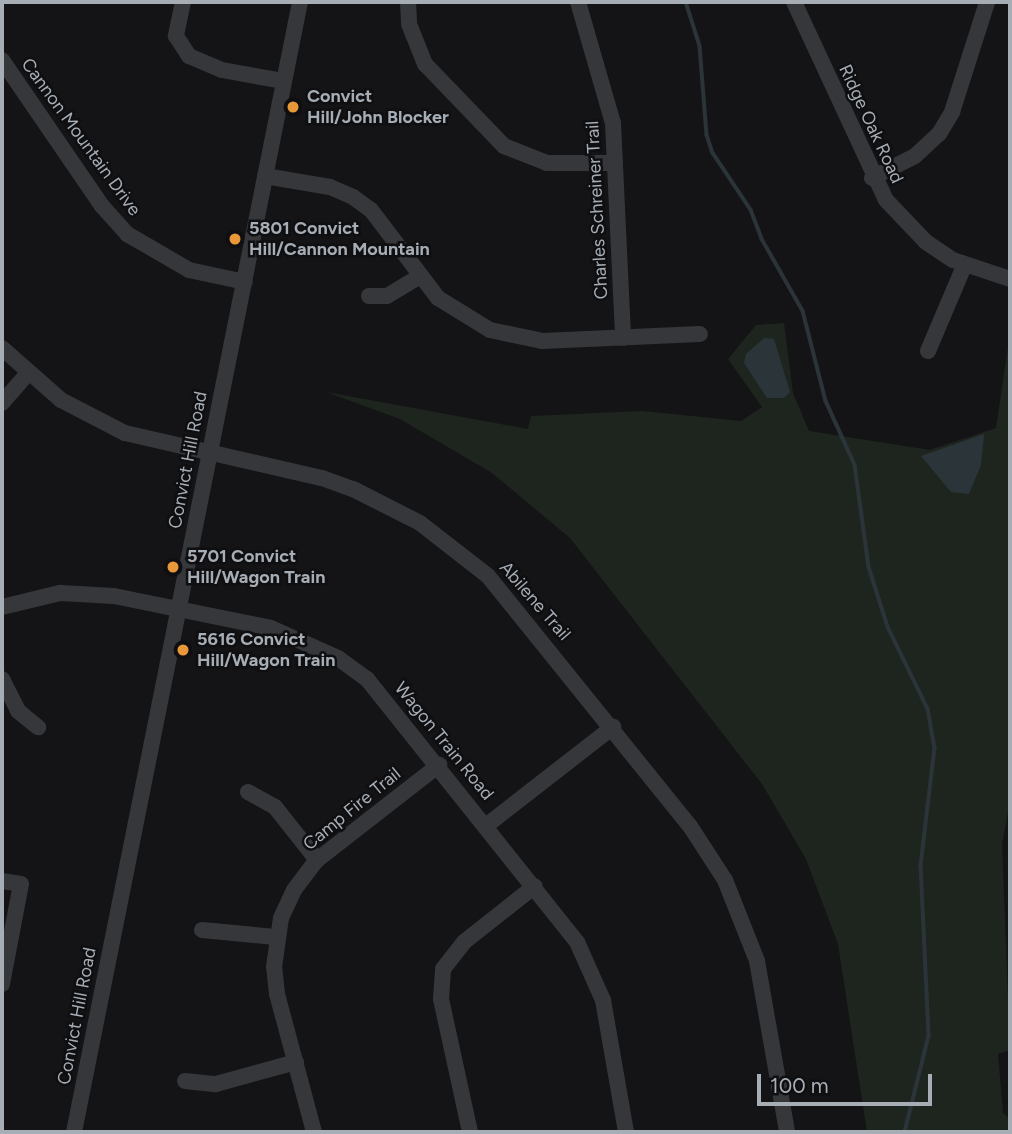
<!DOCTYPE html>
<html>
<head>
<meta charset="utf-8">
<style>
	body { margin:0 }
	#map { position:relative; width:1012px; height:1134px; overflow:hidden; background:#141416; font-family:Figtree,sans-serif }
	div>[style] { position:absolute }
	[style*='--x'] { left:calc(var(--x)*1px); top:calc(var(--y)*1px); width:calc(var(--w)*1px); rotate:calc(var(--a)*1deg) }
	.green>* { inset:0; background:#1e251e }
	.water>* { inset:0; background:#2b3439 }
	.stream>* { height:3.5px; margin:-1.75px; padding:0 1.75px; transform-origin:1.75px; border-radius:1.75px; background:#2b3439 }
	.minor>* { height:16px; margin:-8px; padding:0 8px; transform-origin:8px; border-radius:8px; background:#35373a }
	.dots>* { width:19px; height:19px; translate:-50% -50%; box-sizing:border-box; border:4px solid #0f0f11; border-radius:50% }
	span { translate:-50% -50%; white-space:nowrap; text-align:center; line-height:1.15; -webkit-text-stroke:5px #0f0f11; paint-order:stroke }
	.poi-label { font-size:18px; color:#a6adb5; font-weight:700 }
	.left { translate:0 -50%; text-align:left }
	.street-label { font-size:18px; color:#a6adb5 }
	.frame { position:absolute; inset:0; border:4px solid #a6adb5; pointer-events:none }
	.scale { position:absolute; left:757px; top:1074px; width:175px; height:32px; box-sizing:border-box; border:4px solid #a6adb5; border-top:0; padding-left:9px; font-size:21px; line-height:24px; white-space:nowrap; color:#a6adb5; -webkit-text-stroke:5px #0f0f11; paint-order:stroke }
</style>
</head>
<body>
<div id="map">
	<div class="green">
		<i style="clip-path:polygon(784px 323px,793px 393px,809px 431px,930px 450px,996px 428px,1010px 334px,1010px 801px,1002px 844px,1010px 1050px,998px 1054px,1003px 1113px,1010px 1119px,1010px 1132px,867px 1132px,838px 944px,806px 859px,762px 784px,570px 538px,492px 473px,400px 419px,326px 392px,528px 429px,531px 416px,642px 411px,741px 421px,762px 407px,728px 359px,756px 325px)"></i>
	</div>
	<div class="water">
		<i style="clip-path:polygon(764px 338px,774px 339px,790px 392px,784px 398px,767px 398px,744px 363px,746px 354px)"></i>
		<i style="clip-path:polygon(984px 434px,981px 465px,969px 494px,951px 492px,921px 456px)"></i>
	</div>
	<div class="stream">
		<i style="--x:686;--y:2;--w:46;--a:72.3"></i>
		<i style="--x:700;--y:46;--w:89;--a:85.5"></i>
		<i style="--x:707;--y:135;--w:19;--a:72"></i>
		<i style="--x:713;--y:153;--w:69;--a:56.3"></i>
		<i style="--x:751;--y:210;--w:31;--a:69"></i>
		<i style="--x:762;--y:239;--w:83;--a:60.3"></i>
		<i style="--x:803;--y:311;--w:93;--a:75.7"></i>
		<i style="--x:826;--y:401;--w:70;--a:65.6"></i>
		<i style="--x:855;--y:465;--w:103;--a:82.2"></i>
		<i style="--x:869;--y:567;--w:63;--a:72.4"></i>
		<i style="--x:888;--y:627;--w:91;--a:64"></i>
		<i style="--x:928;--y:709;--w:40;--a:80"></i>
		<i style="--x:935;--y:748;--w:118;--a:96.8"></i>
		<i style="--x:921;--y:865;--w:171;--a:87.3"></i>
		<i style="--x:929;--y:1036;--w:99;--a:104"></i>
	</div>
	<div class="minor">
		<i style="--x:183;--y:2;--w:35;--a:102"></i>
		<i style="--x:176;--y:36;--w:24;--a:57"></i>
		<i style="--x:189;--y:56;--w:36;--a:23"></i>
		<i style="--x:222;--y:70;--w:62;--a:10.2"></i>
		<i style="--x:408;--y:2;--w:22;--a:87"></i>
		<i style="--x:409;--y:24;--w:43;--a:68.2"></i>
		<i style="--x:425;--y:64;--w:114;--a:46.1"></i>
		<i style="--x:504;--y:146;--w:46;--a:21.6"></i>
		<i style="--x:547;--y:163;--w:68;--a:0"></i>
		<i style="--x:578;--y:2;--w:126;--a:73.9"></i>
		<i style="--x:613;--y:123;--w:215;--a:87.3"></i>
		<i style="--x:794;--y:2;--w:218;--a:65.1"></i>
		<i style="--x:886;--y:200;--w:58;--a:46.4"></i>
		<i style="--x:926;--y:242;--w:32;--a:34"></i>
		<i style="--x:953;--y:260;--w:60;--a:18.4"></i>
		<i style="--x:2;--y:60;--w:177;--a:55.6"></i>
		<i style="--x:102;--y:206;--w:38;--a:48"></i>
		<i style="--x:127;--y:234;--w:72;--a:30.1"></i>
		<i style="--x:189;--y:270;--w:57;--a:12.1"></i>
		<i style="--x:265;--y:176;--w:66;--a:9.6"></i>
		<i style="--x:330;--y:187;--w:25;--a:23"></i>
		<i style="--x:353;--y:197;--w:22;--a:36"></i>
		<i style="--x:371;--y:210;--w:111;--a:52.7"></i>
		<i style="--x:438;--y:298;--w:61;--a:31.6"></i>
		<i style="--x:490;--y:330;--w:53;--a:11.9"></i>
		<i style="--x:542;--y:341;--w:158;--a:-2.5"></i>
		<i style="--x:872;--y:178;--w:48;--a:-27.1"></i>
		<i style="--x:915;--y:156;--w:33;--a:-43"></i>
		<i style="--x:939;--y:134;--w:26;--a:-59"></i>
		<i style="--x:952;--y:112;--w:115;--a:-72.3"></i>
		<i style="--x:369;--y:296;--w:18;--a:0"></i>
		<i style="--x:387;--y:296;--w:39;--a:-31"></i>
		<i style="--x:2;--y:348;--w:79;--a:41.4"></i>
		<i style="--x:61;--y:400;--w:72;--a:27.3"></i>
		<i style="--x:125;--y:433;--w:202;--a:12.9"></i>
		<i style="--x:322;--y:478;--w:33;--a:20"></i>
		<i style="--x:353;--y:489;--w:75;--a:26.9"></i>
		<i style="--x:420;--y:523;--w:86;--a:37.9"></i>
		<i style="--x:488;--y:576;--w:321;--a:51.1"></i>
		<i style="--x:690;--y:826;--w:64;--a:57.1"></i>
		<i style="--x:725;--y:880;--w:87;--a:68.4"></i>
		<i style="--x:757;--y:961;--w:174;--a:80"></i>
		<i style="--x:928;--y:351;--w:92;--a:-67"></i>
		<i style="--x:2;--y:403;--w:40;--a:-49"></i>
		<i style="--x:2;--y:607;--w:60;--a:-13.6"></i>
		<i style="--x:60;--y:593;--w:54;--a:3.2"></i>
		<i style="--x:114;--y:596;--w:160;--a:11.5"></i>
		<i style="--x:271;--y:628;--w:73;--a:24.1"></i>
		<i style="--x:338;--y:658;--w:36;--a:36"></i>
		<i style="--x:367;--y:679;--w:337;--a:51.4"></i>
		<i style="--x:577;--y:942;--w:64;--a:65.9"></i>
		<i style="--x:603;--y:1000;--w:134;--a:80.1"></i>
		<i style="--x:2;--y:679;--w:36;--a:63"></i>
		<i style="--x:18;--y:711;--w:26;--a:39"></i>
		<i style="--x:248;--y:792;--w:31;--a:29"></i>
		<i style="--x:275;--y:807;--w:68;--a:51.6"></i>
		<i style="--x:487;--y:825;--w:160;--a:-37.9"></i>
		<i style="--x:2;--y:881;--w:19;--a:9"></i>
		<i style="--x:21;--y:884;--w:102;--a:100.8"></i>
		<i style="--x:202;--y:930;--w:74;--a:5.4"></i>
		<i style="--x:185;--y:1081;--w:31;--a:6"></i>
		<i style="--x:216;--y:1084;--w:83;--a:-15.4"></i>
		<i style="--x:74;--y:1132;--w:1152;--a:-78.69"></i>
		<i style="--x:314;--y:1132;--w:143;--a:-105"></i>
		<i style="--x:277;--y:994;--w:27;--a:-96"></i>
		<i style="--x:274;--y:967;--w:49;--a:-81.9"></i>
		<i style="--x:281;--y:918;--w:31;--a:-65"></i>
		<i style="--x:294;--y:890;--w:38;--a:-53"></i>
		<i style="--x:317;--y:860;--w:155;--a:-37.9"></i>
		<i style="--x:470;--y:1132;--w:136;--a:-102.3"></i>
		<i style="--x:441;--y:999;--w:30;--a:-86"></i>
		<i style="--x:443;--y:969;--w:34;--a:-52"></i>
		<i style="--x:464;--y:942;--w:90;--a:-38.3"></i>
	</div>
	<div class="dots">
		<i style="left:293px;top:107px;background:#e99839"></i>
		<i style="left:235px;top:239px;background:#e99839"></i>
		<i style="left:173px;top:567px;background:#e99839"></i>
		<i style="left:183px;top:650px;background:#e99839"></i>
	</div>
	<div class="poi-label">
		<span class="left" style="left:307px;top:107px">Convict<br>Hill/John Blocker</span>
		<span class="left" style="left:249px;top:239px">5801 Convict<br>Hill/Cannon Mountain</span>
		<span class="left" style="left:187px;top:567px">5701 Convict<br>Hill/Wagon Train</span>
		<span class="left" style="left:197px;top:650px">5616 Convict<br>Hill/Wagon Train</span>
	</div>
	<div class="street-label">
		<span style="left:871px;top:124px;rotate:65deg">Ridge Oak Road</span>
		<span style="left:81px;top:137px;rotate:54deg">Cannon Mountain Drive</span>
		<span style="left:597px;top:210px;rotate:-93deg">Charles Schreiner Trail</span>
		<span style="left:188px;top:460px;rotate:-79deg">Convict Hill Road</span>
		<span style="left:535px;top:601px;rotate:49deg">Abilene Trail</span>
		<span style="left:444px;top:741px;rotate:51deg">Wagon Train Road</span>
		<span style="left:352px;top:809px;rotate:-39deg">Camp Fire Trail</span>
		<span style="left:77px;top:1016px;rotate:-79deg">Convict Hill Road</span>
	</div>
	<div class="frame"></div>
	<div class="scale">100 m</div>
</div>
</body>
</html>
